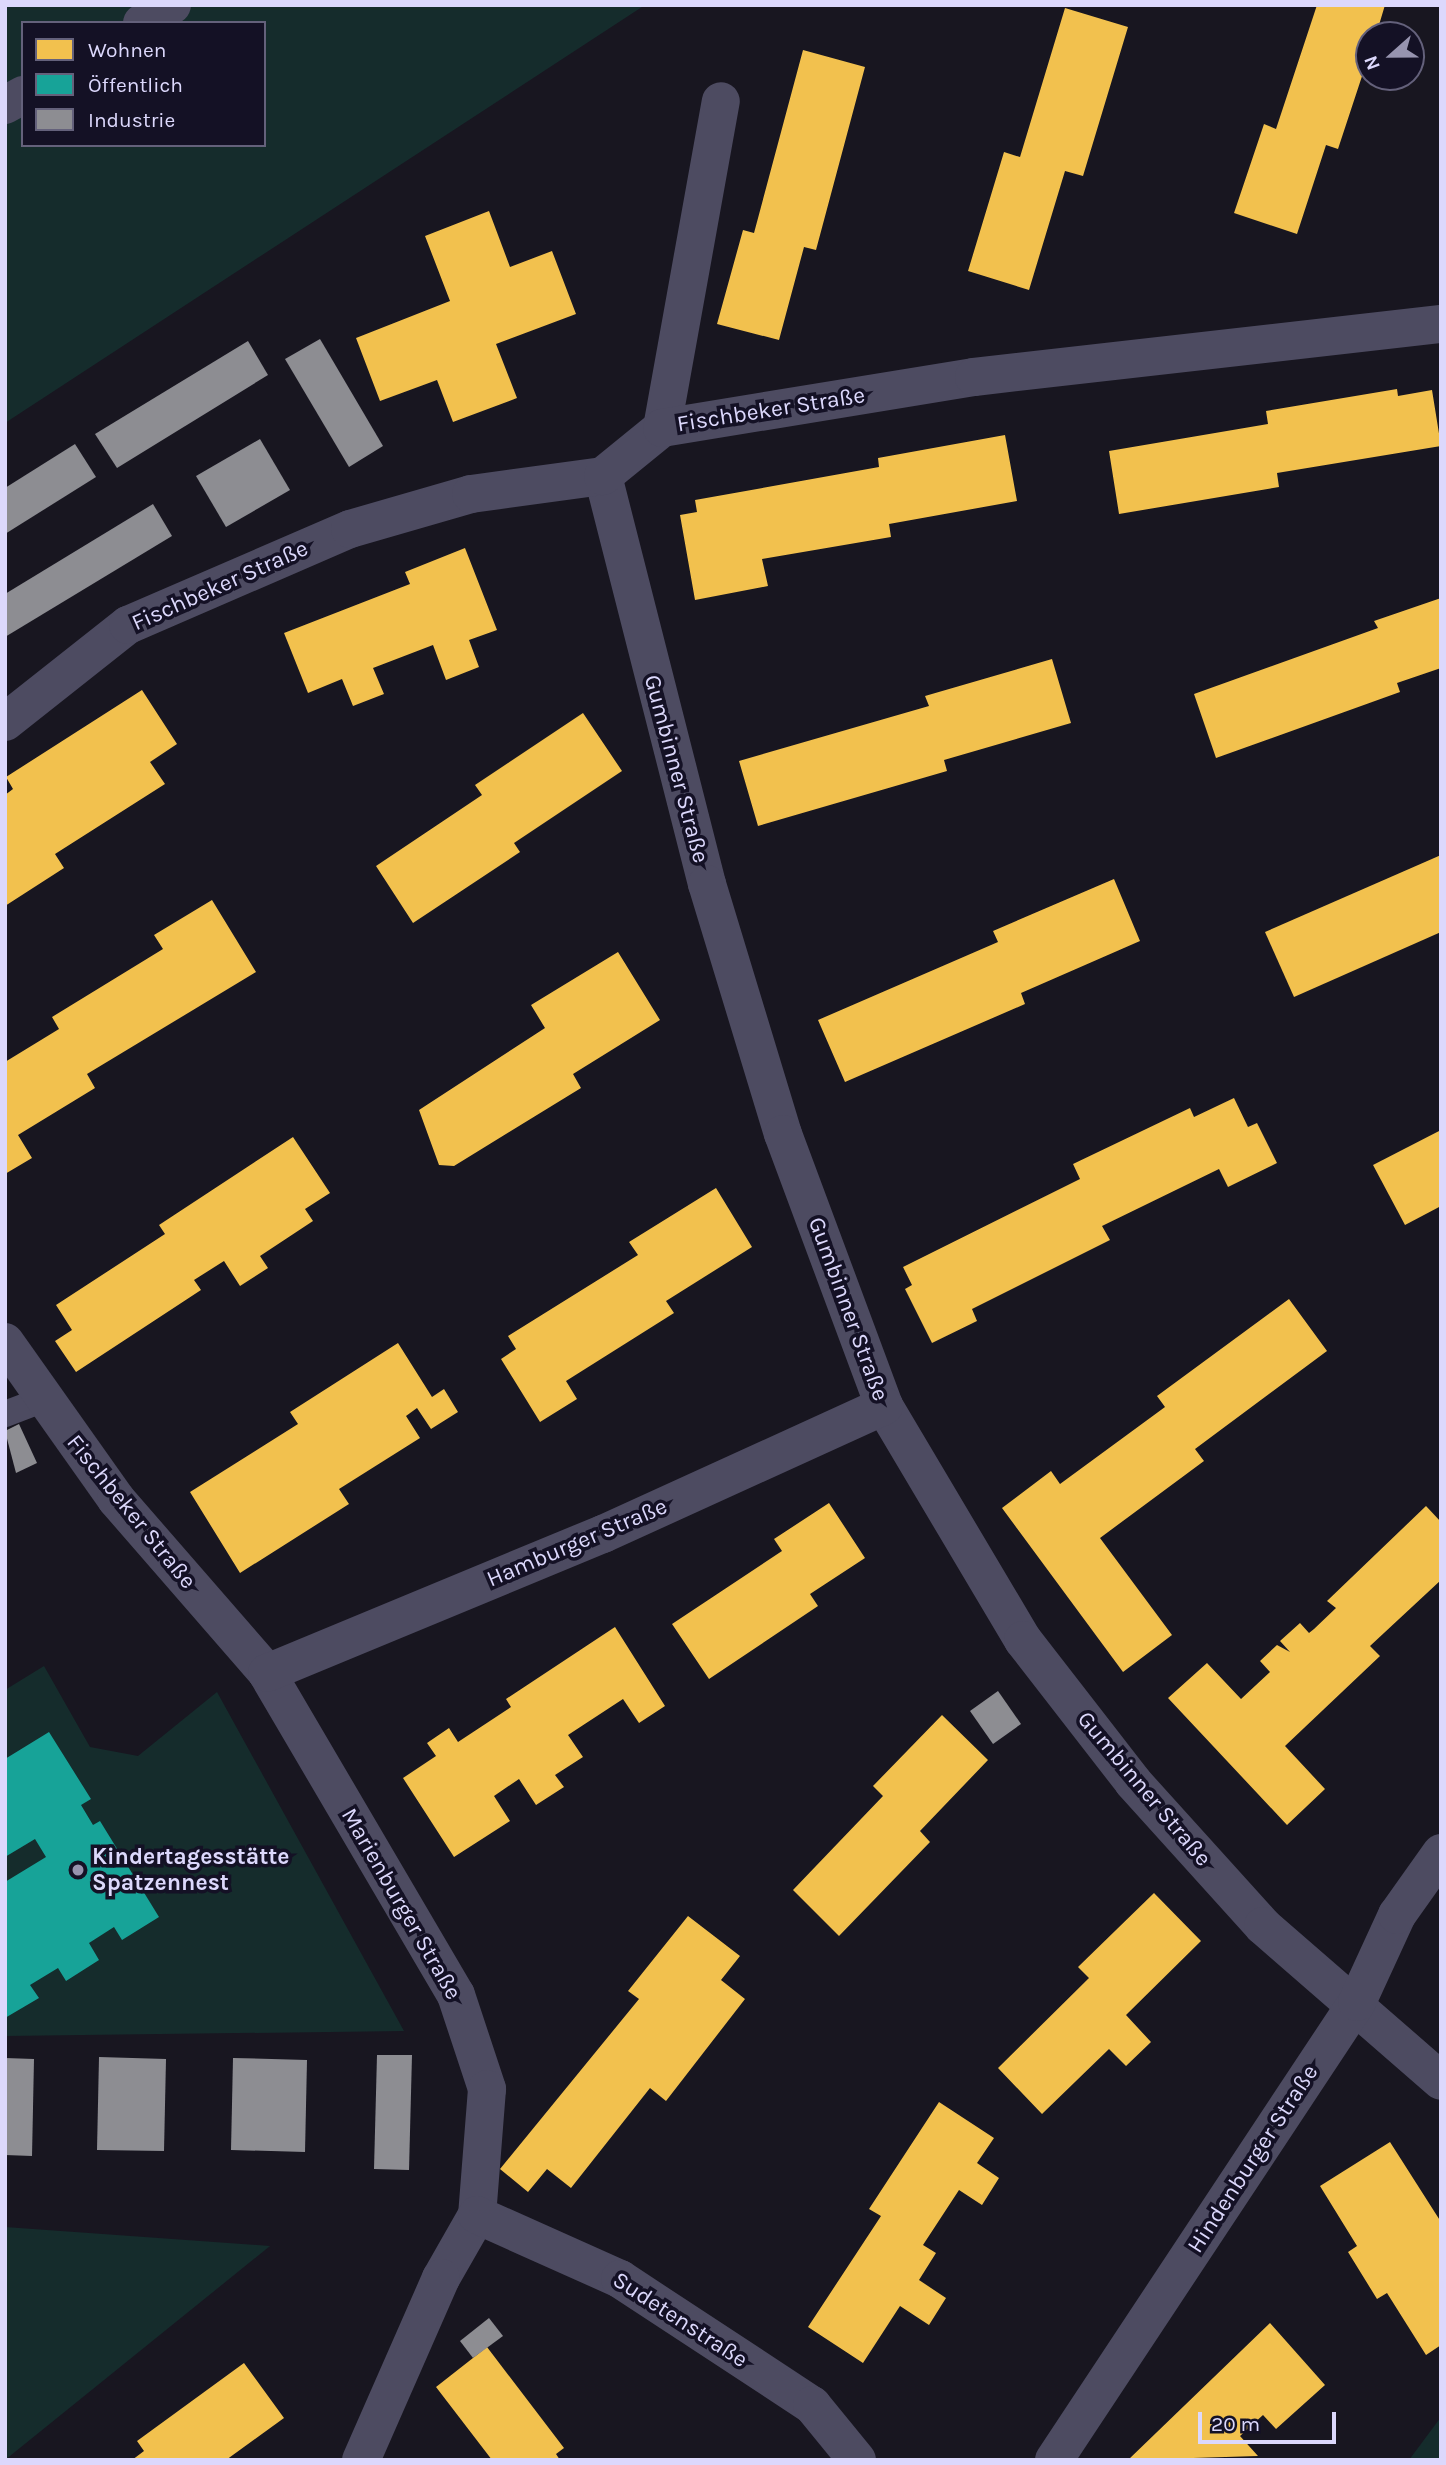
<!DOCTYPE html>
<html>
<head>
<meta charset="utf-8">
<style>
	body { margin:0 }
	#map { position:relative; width:1446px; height:2465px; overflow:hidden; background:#181620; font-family:Karla,sans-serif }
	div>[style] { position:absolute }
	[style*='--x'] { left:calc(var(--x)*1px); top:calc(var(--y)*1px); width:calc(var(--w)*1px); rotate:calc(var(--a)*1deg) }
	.green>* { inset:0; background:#152c2c }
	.homes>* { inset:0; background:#f2c14e }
	.public>* { inset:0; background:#17a398 }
	.industry>* { inset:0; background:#8d8d92 }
	.lane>* { height:26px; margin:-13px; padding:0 13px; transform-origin:13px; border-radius:13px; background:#4d4b61 }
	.street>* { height:38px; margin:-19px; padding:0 19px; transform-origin:19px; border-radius:19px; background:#4d4b61 }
	.dots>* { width:19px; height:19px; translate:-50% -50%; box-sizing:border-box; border:4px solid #141125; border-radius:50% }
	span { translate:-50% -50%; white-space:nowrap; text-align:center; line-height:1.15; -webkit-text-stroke:7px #141125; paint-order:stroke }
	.street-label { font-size:23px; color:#dcd8fc }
	.poi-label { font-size:23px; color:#dcd8fc; font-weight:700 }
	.left { translate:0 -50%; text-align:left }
	.frame { position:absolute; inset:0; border:7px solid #dcd8fc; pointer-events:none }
	.legend { position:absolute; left:21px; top:21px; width:245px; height:126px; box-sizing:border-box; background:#141125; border:2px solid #64617b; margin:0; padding:9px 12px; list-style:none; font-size:21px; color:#dcd8fc }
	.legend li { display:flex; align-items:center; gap:14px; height:35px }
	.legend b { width:35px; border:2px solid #64617b }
	.north { position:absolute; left:1355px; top:21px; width:70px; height:70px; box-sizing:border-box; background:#141125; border:2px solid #64617b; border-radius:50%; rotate:249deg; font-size:19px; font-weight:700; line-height:28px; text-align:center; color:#dcd8fc }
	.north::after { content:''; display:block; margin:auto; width:24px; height:32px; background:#9794af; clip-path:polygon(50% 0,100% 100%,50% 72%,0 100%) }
	.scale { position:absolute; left:1198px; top:2412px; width:138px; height:32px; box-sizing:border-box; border:4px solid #dcd8fc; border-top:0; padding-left:9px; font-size:21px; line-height:24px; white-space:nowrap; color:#dcd8fc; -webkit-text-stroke:5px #141125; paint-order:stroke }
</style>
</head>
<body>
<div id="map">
	<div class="green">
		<i style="clip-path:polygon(evenodd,5px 5px,643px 6px,645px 5px,5px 423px,5px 5px,23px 23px,264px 23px,264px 145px,23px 145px,23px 23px)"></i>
		<i style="clip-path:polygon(44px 1666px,90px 1747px,138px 1756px,217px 1692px,404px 2031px,5px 2036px,5px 1690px)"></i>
		<i style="clip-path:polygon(5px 2227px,270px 2246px,5px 2460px)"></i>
		<i style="clip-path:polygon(1441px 2417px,1441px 2460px,1409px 2460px)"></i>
	</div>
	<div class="homes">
		<i style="clip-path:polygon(1317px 5px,1385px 5px,1376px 35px,1369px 35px,1369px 55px,1338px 149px,1326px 145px,1297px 234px,1234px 213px,1264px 124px,1276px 129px)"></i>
		<i style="clip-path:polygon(1065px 8px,1128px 27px,1083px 176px,1065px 171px,1029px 290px,968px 271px,1004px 152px,1020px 157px)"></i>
		<i style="clip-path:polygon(803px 50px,865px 67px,816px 250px,804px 247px,779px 340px,717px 324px,743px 230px,754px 233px)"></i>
		<i style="clip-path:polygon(489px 211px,510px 267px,552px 251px,576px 314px,496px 344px,517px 398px,453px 422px,437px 380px,380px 401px,356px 338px,450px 301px,425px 236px)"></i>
		<i style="clip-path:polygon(1397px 389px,1398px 396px,1432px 390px,1441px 446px,1277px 473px,1279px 487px,1119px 514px,1109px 451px,1268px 424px,1266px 411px)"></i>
		<i style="clip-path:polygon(1005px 435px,1017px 501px,889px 524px,891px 537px,762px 559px,768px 586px,695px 600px,680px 515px,697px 512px,695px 500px,879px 467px,878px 458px)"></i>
		<i style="clip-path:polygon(465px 548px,497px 630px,469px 640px,479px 667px,446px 680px,433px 645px,373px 668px,384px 694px,353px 706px,342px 679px,308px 693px,284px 633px,410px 584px,405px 572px)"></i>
		<i style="clip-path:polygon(1441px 598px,1441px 668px,1397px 683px,1400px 692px,1216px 758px,1194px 694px,1378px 628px,1374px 621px)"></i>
		<i style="clip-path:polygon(1052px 659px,1071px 723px,944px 760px,947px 771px,758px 826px,739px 761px,929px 706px,925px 696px)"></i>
		<i style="clip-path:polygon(142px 690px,177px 744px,150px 762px,165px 784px,55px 854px,64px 868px,5px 906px,5px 795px,13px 789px,6px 777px)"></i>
		<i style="clip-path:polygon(583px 713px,622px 771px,514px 843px,520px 852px,413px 923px,376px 866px,482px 795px,475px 785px)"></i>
		<i style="clip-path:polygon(1441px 855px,1441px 932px,1294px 997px,1265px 932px)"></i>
		<i style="clip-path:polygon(1114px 879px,1140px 941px,1021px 993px,1025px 1004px,845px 1082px,818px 1020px,998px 942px,993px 931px)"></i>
		<i style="clip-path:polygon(212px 900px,256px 972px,87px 1074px,95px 1088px,18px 1135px,32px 1158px,5px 1174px,5px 1062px,59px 1029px,52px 1017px,163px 949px,154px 935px)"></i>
		<i style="clip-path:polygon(618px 952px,660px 1020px,573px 1074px,581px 1088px,454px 1166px,439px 1165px,419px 1110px,545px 1028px,531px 1005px)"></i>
		<i style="clip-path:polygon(1234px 1098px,1248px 1127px,1257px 1123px,1277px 1163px,1228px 1187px,1219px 1169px,1102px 1226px,1110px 1240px,972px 1309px,977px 1321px,932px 1343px,905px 1289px,912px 1285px,903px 1267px,1080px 1179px,1073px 1164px,1190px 1108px,1194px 1117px)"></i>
		<i style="clip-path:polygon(1441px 1130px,1441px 1206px,1405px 1225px,1373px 1165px)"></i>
		<i style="clip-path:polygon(293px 1137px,330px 1193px,305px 1209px,313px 1221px,260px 1256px,268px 1268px,240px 1286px,224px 1261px,194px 1280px,201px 1290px,76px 1372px,55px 1341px,72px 1330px,56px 1305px,165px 1234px,159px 1225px)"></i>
		<i style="clip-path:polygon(716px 1188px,752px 1247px,666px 1301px,674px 1313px,566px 1381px,577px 1399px,540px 1422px,501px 1359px,516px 1349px,508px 1336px,638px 1255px,629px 1242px)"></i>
		<i style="clip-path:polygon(1289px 1299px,1327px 1351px,1195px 1449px,1204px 1461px,1100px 1538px,1172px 1635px,1123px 1672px,1002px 1508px,1051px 1471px,1060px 1484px,1165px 1407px,1157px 1396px)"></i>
		<i style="clip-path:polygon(398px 1343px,432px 1397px,444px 1389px,458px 1412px,431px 1429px,417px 1408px,406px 1416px,420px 1438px,339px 1489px,349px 1504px,240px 1573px,190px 1492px,298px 1424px,290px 1412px)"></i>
		<i style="clip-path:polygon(829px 1503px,865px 1558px,810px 1594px,818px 1606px,709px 1679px,672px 1624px,782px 1551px,774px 1539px)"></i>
		<i style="clip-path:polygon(1426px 1506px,1441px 1522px,1441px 1580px,1370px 1646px,1380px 1656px,1285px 1746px,1325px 1789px,1287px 1825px,1168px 1698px,1207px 1663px,1241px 1699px,1270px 1672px,1260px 1661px,1277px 1645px,1290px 1652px,1280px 1641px,1300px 1623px,1309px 1633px,1314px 1629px,1336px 1608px,1327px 1601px)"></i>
		<i style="clip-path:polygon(615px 1627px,665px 1706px,639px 1723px,623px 1699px,568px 1735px,583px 1757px,555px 1775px,564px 1787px,536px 1805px,519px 1779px,494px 1796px,510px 1821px,454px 1857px,403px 1778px,436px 1756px,427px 1743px,449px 1728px,458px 1742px,511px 1707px,506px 1699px)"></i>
		<i style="clip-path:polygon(942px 1715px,988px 1760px,920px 1831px,930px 1842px,839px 1936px,793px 1890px,883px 1796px,873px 1786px)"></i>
		<i style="clip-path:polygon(1154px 1893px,1201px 1941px,1126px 2015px,1151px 2042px,1126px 2066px,1109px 2049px,1042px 2114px,998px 2068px,1089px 1978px,1078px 1967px)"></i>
		<i style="clip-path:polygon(688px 1916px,740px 1956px,721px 1980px,745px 1999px,666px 2101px,650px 2088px,571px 2188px,547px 2169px,528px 2192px,500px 2169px,639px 1999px,628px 1991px)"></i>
		<i style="clip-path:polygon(939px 2102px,994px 2138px,977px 2163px,999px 2178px,982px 2205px,959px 2190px,923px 2245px,936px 2253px,919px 2280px,946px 2298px,929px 2325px,900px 2306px,863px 2363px,808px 2327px,881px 2216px,869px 2209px)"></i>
		<i style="clip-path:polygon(1390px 2142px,1441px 2222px,1441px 2345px,1426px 2355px,1387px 2293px,1377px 2299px,1348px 2252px,1357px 2246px,1320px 2186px)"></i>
		<i style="clip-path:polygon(1270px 2323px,1325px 2385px,1276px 2429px,1263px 2415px,1240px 2436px,1258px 2456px,1128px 2460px)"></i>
		<i style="clip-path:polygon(487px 2347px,564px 2448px,556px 2454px,560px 2460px,492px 2460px,436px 2387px)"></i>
		<i style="clip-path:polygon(244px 2363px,284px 2418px,226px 2460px,132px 2460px,144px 2451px,137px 2441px)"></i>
	</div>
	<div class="public">
		<i style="clip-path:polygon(49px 1732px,91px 1799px,81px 1805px,93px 1825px,100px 1821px,159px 1917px,122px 1940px,114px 1927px,89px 1943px,99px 1960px,66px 1981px,58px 1968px,30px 1985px,39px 1998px,5px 2018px,5px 1882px,46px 1857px,35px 1839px,5px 1857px,5px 1759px)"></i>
	</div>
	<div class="industry">
		<i style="clip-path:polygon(320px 339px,383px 446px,349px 467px,285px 359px)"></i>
		<i style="clip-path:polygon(248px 341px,268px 375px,117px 468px,95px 434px)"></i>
		<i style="clip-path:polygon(260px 439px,290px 490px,226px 527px,196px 476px)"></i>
		<i style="clip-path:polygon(75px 444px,96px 477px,5px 534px,5px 488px)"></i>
		<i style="clip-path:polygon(153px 504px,172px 536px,5px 637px,5px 594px)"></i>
		<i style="clip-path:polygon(19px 1424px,37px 1463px,16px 1473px,5px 1431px)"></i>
		<i style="clip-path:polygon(998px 1691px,1021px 1724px,993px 1744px,970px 1711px)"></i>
		<i style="clip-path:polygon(377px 2055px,412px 2055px,409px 2170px,374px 2169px)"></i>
		<i style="clip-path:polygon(99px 2057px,166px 2059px,164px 2151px,97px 2150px)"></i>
		<i style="clip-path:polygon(5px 2058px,34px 2059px,32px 2156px,5px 2155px)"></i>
		<i style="clip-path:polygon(233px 2058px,307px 2060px,305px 2152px,231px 2150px)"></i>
		<i style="clip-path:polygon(489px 2318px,503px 2336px,473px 2358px,460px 2341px)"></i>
	</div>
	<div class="lane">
		<i style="--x:5;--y:1414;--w:39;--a:-21"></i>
	</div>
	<div class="street">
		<i style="--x:142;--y:23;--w:35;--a:-31"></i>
		<i style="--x:5;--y:105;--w:21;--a:-29"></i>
		<i style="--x:662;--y:428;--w:332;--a:-79.8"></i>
		<i style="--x:603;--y:476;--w:421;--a:75.7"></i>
		<i style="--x:707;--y:884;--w:261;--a:73.1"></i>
		<i style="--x:783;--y:1134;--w:290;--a:69.6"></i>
		<i style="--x:884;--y:1406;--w:272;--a:59.3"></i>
		<i style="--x:1023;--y:1640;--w:180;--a:52.2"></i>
		<i style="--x:1133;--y:1782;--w:194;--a:47.9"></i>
		<i style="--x:1263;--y:1926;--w:236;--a:41"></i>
		<i style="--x:5;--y:722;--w:157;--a:-38.3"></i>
		<i style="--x:128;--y:625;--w:242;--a:-23.4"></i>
		<i style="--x:350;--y:529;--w:126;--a:-16.1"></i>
		<i style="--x:471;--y:494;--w:133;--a:-7.8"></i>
		<i style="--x:603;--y:476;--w:76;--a:-39.1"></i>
		<i style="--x:662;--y:428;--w:316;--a:-9.3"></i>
		<i style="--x:974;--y:377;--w:470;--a:-6.5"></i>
		<i style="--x:5;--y:1342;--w:192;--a:54.7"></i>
		<i style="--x:116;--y:1499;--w:230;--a:49"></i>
		<i style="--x:267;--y:1673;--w:373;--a:59.6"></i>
		<i style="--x:456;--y:1995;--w:99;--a:71.7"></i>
		<i style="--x:487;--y:2089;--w:126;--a:94.5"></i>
		<i style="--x:477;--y:2215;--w:73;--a:119.7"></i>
		<i style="--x:441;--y:2278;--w:199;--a:113.7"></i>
		<i style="--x:267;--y:1673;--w:364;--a:-22.5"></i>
		<i style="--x:603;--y:1534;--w:309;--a:-24.5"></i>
		<i style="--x:477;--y:2215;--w:157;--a:24.1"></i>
		<i style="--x:620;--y:2279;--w:230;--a:33.3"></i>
		<i style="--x:812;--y:2405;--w:71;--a:50.7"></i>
		<i style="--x:1054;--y:2460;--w:549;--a:-56.51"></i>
		<i style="--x:1357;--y:2002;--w:96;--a:-65.3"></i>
		<i style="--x:1397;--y:1915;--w:76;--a:-54.6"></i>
	</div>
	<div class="dots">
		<i style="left:78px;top:1870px;background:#9794af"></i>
	</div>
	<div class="street-label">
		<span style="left:771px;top:410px;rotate:-9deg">Fischbeker Straße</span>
		<span style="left:220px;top:586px;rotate:-24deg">Fischbeker Straße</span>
		<span style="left:676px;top:769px;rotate:75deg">Gumbinner Straße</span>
		<span style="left:848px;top:1309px;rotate:70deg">Gumbinner Straße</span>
		<span style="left:131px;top:1512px;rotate:51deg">Fischbeker Straße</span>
		<span style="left:577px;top:1543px;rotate:-23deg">Hamburger Straße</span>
		<span style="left:1144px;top:1789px;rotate:50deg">Gumbinner Straße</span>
		<span style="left:401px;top:1904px;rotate:60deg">Marienburger Straße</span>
		<span style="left:1253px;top:2159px;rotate:-57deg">Hindenburger Straße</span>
		<span style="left:680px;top:2320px;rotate:33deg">Sudetenstraße</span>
	</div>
	<div class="poi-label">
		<span class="left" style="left:92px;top:1870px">Kindertagesstätte<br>Spatzennest</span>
	</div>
	<div class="frame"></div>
	<ul class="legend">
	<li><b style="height:19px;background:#f2c14e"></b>Wohnen</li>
	<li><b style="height:19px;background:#17a398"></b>Öffentlich</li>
	<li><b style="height:19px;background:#8d8d92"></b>Industrie</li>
	</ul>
	<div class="north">N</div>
	<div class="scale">20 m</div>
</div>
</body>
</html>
